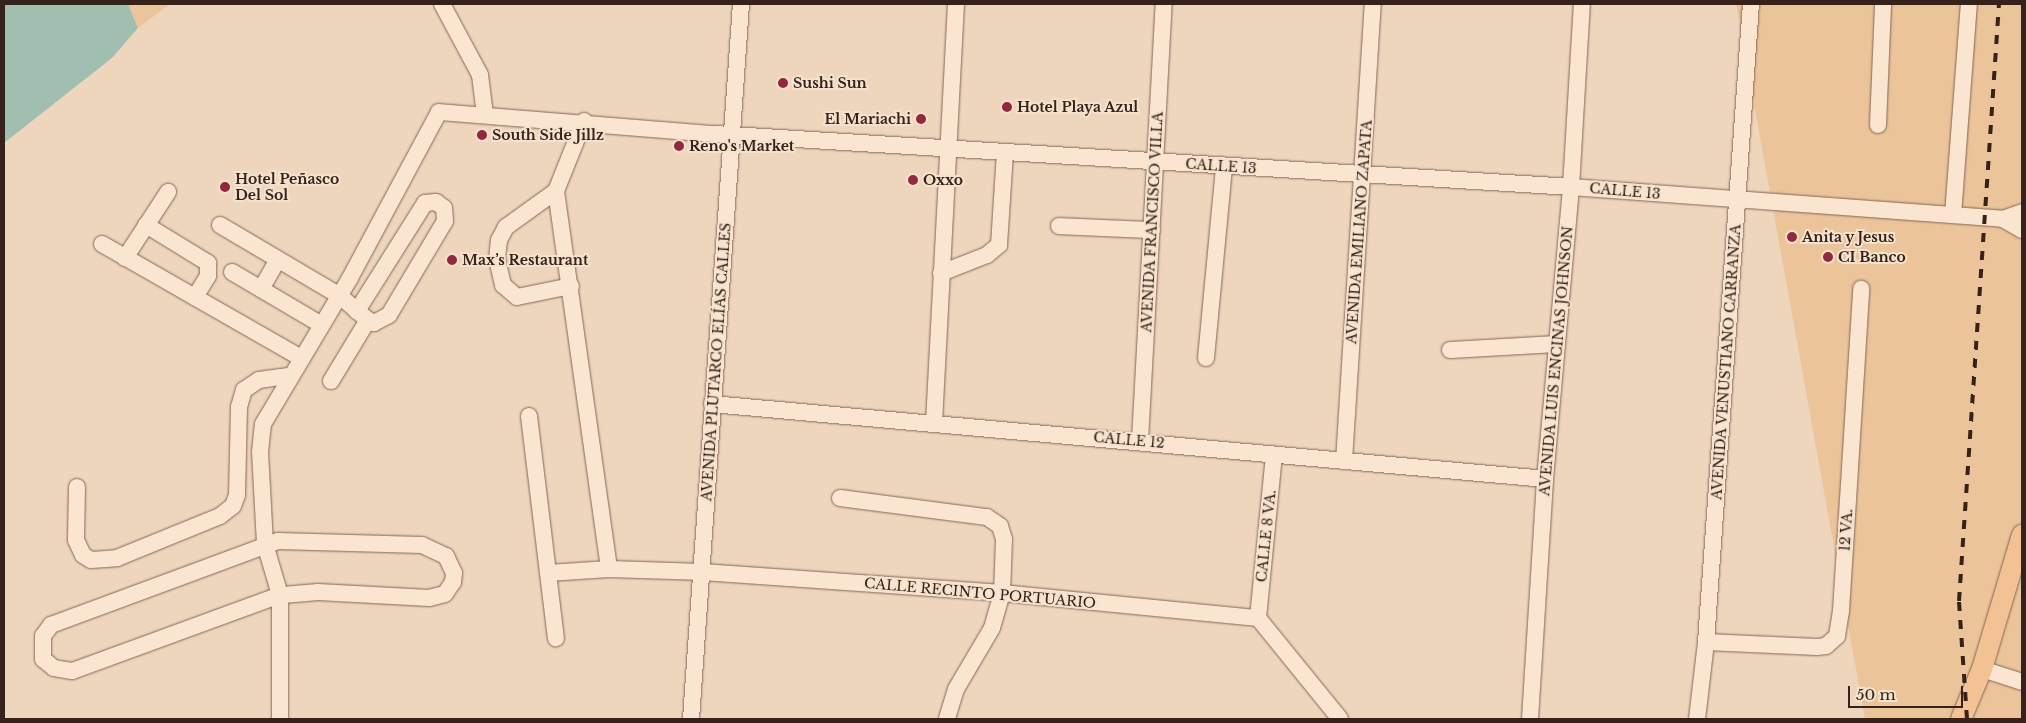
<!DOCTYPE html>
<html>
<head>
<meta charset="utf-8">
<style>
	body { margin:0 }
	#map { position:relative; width:2026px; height:723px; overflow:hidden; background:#eed6bd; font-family:"Libre Baskerville",serif }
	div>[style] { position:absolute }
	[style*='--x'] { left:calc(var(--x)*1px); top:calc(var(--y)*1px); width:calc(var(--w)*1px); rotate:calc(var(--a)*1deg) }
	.sand>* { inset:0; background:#ebc599 }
	.water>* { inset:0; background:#a1bfb0 }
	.roads { filter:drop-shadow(0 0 1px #866656) drop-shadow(0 0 1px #866656) }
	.minor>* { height:16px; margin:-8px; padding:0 8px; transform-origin:8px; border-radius:8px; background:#f9e5d0 }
	.major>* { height:20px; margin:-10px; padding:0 10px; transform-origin:10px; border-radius:10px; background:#f3c293 }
	.rail>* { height:4px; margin-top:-2px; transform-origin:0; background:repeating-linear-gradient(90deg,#35231b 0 9px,transparent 0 18px) }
	.dots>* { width:14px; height:14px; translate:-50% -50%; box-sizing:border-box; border:2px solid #f5e2cd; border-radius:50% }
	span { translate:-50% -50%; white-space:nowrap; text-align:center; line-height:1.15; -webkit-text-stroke:4px #f5e2cd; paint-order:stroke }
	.poi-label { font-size:14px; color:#35231b; font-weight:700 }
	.left { translate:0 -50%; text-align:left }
	.right { translate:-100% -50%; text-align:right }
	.street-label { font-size:14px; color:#35231b }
	.frame { position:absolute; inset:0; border:5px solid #35231b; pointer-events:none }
	.scale { position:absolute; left:1848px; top:686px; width:115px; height:22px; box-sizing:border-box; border:2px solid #35231b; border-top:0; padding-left:6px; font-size:15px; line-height:18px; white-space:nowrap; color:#35231b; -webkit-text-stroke:4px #f5e2cd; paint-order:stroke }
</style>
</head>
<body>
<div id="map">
	<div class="sand">
		<i style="clip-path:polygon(128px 4px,170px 4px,138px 28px)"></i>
		<i style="clip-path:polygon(1736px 4px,2022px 4px,2022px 719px,1865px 719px)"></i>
	</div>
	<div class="water">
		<i style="clip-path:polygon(4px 4px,128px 4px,138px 28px,112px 58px,4px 143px)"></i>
	</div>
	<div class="roads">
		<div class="minor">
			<i style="--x:442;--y:4;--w:81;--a:61.8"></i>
			<i style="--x:480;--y:75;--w:40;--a:82.9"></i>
			<i style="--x:584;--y:121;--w:75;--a:111.8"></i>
			<i style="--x:556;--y:191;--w:382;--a:82"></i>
			<i style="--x:1878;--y:125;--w:121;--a:-87.6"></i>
			<i style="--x:556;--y:191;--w:62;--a:144.2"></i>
			<i style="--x:506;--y:227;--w:15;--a:118"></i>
			<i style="--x:499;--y:240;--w:19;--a:96"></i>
			<i style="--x:497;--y:259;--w:27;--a:77"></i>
			<i style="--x:503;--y:285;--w:18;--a:41"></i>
			<i style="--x:517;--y:297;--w:55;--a:-11.5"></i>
			<i style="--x:1953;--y:215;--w:212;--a:-85.7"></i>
			<i style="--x:2003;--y:219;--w:20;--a:-20"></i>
			<i style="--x:146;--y:225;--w:73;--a:31.5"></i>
			<i style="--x:208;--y:263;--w:13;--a:90"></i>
			<i style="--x:208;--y:276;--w:25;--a:122"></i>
			<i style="--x:220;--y:225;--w:139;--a:30.6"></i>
			<i style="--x:340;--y:296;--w:23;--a:41"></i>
			<i style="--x:357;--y:311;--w:14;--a:39"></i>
			<i style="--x:368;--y:320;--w:7;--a:27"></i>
			<i style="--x:374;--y:323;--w:17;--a:-28"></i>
			<i style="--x:389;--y:315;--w:109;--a:-59.2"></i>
			<i style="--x:445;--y:221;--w:13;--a:-94"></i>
			<i style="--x:444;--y:208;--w:10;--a:-143"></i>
			<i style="--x:436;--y:202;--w:11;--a:175"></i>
			<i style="--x:425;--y:203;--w:128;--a:122.2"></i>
			<i style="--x:1059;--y:226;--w:93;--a:2.5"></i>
			<i style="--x:102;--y:244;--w:229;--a:29.8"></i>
			<i style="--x:125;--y:258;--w:79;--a:-56.9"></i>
			<i style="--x:232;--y:272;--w:104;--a:30.5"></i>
			<i style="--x:941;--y:273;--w:49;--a:-21.4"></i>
			<i style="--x:987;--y:255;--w:16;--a:-40"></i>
			<i style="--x:999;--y:245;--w:93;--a:-86.3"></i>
			<i style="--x:261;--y:289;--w:34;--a:-60"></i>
			<i style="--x:1450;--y:350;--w:107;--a:-3.2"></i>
			<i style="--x:1206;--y:358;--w:193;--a:-84.6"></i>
			<i style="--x:331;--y:381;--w:71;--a:-58.8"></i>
			<i style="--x:712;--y:404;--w:836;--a:5.14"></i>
			<i style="--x:529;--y:416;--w:224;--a:83.1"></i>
			<i style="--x:934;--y:423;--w:420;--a:-87"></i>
			<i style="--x:1140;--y:441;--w:438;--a:-86.9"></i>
			<i style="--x:1344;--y:461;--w:458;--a:-86.4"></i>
			<i style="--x:77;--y:487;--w:53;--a:91.1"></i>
			<i style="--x:76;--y:540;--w:17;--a:65"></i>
			<i style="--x:83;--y:555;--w:9;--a:32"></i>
			<i style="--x:91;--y:560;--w:26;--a:-4"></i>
			<i style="--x:117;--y:558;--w:111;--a:-22.2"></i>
			<i style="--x:220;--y:516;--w:16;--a:-38"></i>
			<i style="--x:233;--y:506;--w:12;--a:-70"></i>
			<i style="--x:237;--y:495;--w:88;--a:-88.7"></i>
			<i style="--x:239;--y:407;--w:18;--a:-74"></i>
			<i style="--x:244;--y:390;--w:18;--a:-34"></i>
			<i style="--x:259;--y:380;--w:30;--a:-8"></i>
			<i style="--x:840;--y:498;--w:148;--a:7.4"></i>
			<i style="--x:987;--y:517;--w:16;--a:35"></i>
			<i style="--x:1000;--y:526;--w:14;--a:73"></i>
			<i style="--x:1004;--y:539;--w:54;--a:92.1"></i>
			<i style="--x:1002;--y:593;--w:36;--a:106"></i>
			<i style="--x:992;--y:628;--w:71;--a:120.5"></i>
			<i style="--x:956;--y:689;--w:31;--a:107"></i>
			<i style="--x:278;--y:541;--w:144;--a:1.6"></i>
			<i style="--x:422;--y:545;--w:26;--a:25"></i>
			<i style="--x:446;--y:556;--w:19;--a:65"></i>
			<i style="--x:454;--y:573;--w:9;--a:96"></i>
			<i style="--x:453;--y:582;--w:14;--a:124"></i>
			<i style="--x:445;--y:594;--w:16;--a:166"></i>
			<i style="--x:429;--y:598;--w:111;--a:-176.9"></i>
			<i style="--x:318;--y:592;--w:38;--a:175"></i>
			<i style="--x:280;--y:595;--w:221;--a:159.9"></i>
			<i style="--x:72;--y:671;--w:18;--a:-171"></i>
			<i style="--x:54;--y:668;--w:14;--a:-141"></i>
			<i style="--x:43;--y:659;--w:23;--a:-90"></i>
			<i style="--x:43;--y:636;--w:14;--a:-54"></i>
			<i style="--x:51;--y:625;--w:242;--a:-20.3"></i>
			<i style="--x:548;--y:573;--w:61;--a:-3.8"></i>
			<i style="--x:609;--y:569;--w:94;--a:1.8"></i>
			<i style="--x:703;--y:572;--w:300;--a:4"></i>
			<i style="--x:1002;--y:593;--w:257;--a:5.6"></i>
			<i style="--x:1258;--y:618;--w:164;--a:-84.4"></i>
			<i style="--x:1258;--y:618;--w:130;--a:50.9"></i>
			<i style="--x:1706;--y:642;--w:111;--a:2.6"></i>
			<i style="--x:1817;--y:647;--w:9;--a:-6"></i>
			<i style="--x:1826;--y:646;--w:15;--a:-42"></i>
			<i style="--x:1837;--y:636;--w:25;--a:-81"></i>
			<i style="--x:1841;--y:611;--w:323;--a:-86.4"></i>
			<i style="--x:1982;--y:669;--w:42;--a:18"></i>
			<i style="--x:280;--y:719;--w:124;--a:-90"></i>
			<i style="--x:280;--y:595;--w:53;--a:-106.4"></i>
			<i style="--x:265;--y:544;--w:92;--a:-93.1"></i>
			<i style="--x:260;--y:452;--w:28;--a:-84"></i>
			<i style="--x:263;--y:424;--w:170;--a:-59.2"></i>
			<i style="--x:350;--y:278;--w:188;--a:-61.8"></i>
			<i style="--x:439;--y:112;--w:277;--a:4.6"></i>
			<i style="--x:715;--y:134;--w:858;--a:3.54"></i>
			<i style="--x:1571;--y:187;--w:433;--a:4.2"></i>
			<i style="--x:2003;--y:219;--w:22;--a:30"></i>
			<i style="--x:691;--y:719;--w:717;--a:-86"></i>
			<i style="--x:1530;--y:719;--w:240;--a:-86.4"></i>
			<i style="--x:1545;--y:479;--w:293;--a:-84.9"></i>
			<i style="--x:1571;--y:187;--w:183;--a:-86.6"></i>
			<i style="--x:1697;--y:719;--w:78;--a:-83.3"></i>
			<i style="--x:1706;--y:642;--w:640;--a:-85.97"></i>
		</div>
		<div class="major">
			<i style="--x:1961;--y:719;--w:54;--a:-67.2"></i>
			<i style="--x:1982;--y:669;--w:140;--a:-73.4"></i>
		</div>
	</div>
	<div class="rail">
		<i style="--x:1967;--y:719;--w:118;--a:-93.9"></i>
		<i style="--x:1959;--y:601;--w:598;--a:-86.17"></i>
	</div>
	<div class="dots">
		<i style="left:783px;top:83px;background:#95263d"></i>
		<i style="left:1007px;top:107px;background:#95263d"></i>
		<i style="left:921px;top:119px;background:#95263d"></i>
		<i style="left:482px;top:135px;background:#95263d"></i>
		<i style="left:679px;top:146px;background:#95263d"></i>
		<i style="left:913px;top:180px;background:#95263d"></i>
		<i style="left:225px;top:187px;background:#95263d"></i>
		<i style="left:1792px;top:237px;background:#95263d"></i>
		<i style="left:1828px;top:257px;background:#95263d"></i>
		<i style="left:452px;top:260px;background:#95263d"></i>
	</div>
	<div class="poi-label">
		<span class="left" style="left:793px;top:83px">Sushi Sun</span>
		<span class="left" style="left:1017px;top:107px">Hotel Playa Azul</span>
		<span class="right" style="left:911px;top:119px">El Mariachi</span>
		<span class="left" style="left:492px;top:135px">South Side Jillz</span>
		<span class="left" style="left:689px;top:146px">Reno's Market</span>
		<span class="left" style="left:235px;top:187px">Hotel Peñasco<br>Del Sol</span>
		<span class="left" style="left:923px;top:180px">Oxxo</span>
		<span class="left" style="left:1802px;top:237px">Anita y Jesus</span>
		<span class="left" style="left:1838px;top:257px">CI Banco</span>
		<span class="left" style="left:462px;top:260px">Max’s Restaurant</span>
	</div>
	<div class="street-label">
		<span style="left:1221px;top:166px;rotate:4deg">CALLE 13</span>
		<span style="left:1625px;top:191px;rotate:5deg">CALLE 13</span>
		<span style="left:1152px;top:222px;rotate:-87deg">AVENIDA FRANCISCO VILLA</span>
		<span style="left:1359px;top:232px;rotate:-86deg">AVENIDA EMILIANO ZAPATA</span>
		<span style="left:1556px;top:361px;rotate:-85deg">AVENIDA LUIS ENCINAS JOHNSON</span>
		<span style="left:716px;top:362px;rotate:-86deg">AVENIDA PLUTARCO ELÍAS CALLES</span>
		<span style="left:1726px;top:362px;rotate:-86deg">AVENIDA VENUSTIANO CARRANZA</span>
		<span style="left:1129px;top:440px;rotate:5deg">CALLE 12</span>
		<span style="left:1846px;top:530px;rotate:-86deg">12 VA.</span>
		<span style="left:1266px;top:536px;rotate:-84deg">CALLE 8 VA.</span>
		<span style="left:980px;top:593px;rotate:5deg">CALLE RECINTO PORTUARIO</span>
	</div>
	<div class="frame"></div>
	<div class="scale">50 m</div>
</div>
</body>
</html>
